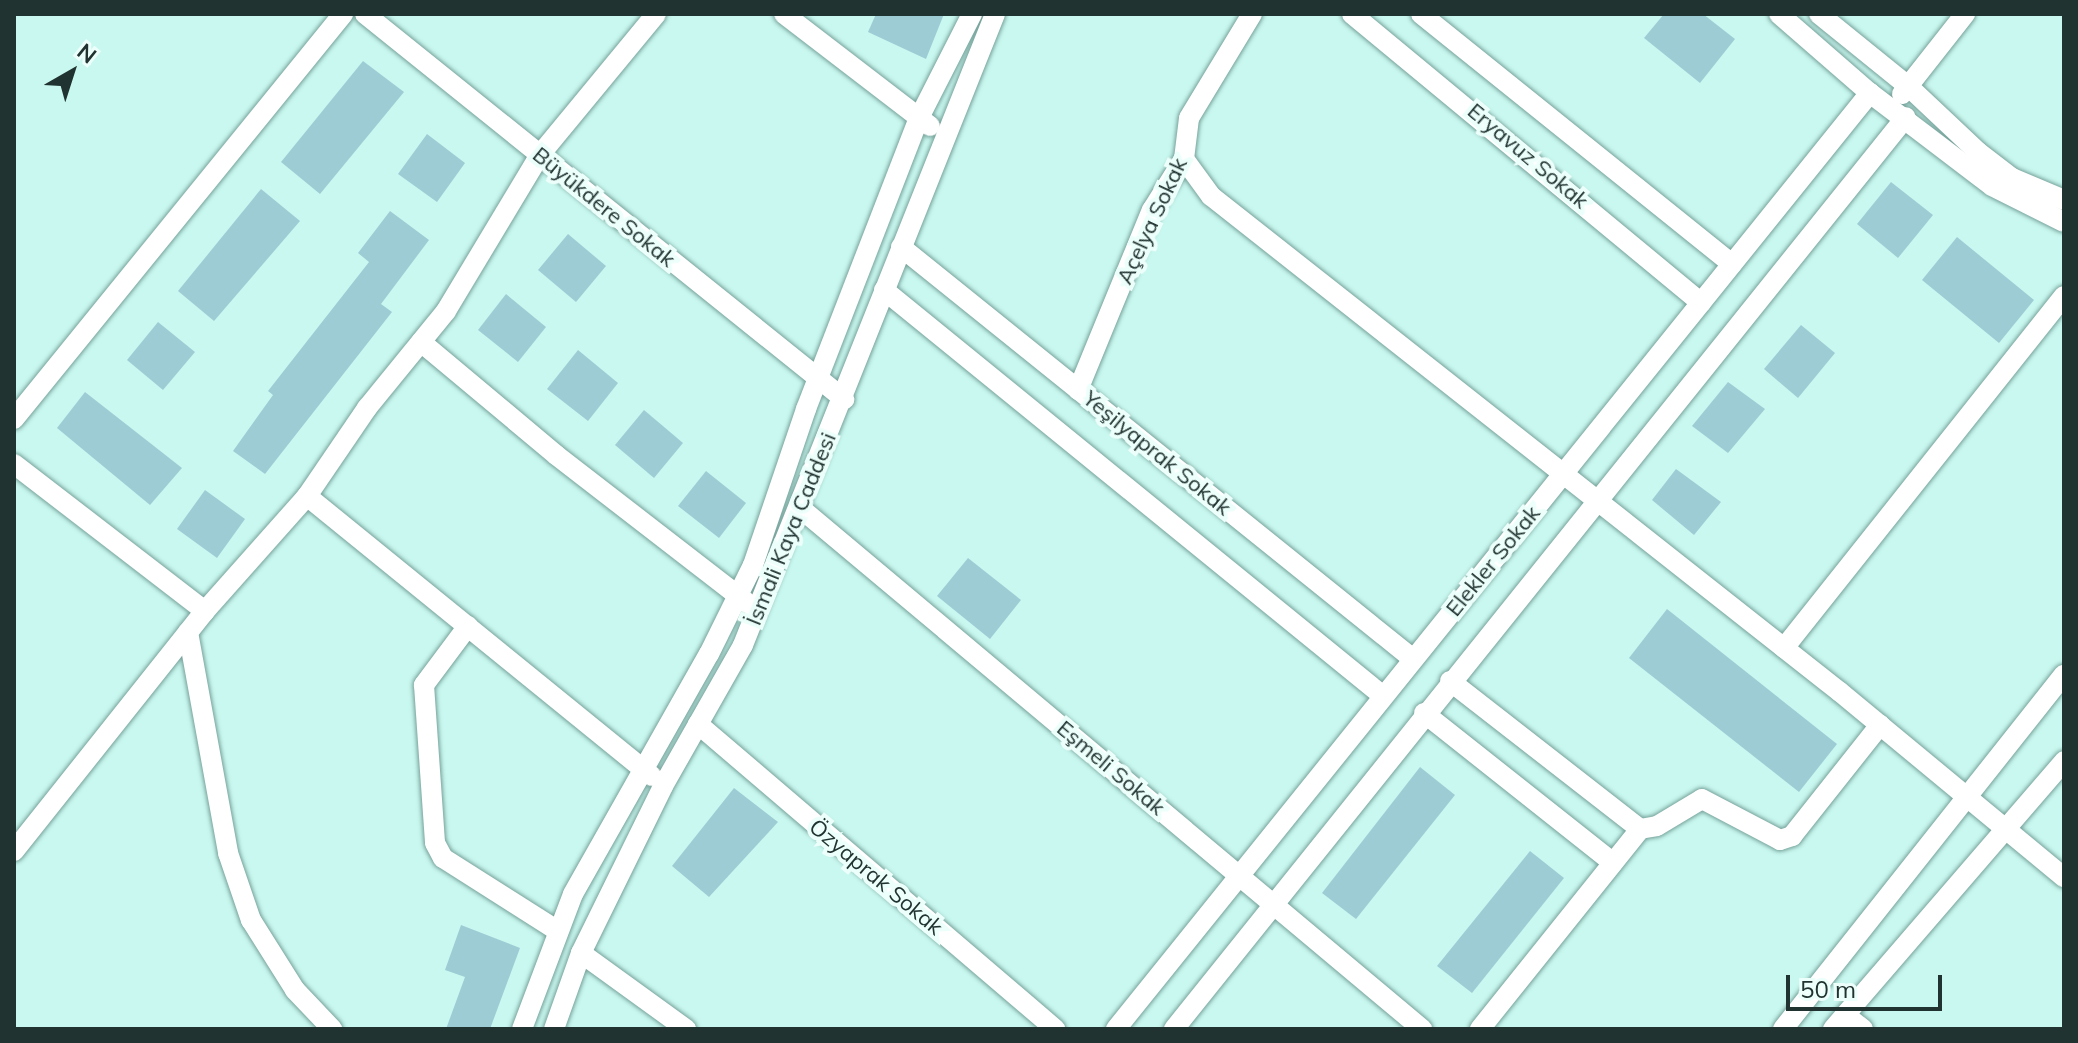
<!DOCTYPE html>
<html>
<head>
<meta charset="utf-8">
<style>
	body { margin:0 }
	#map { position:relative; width:2078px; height:1043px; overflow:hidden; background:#c9f8f0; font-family:Mulish,sans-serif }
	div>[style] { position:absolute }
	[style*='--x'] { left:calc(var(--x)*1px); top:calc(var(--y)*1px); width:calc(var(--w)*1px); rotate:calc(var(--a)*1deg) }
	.building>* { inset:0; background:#9eccd5 }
	.roads { filter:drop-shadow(0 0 2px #76a29a) drop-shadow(0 0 2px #76a29a) }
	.minor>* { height:20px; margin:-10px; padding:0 10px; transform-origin:10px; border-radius:10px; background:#fff }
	span { translate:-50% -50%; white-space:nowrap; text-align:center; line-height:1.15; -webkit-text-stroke:8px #edfffb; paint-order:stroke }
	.street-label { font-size:22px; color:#213330 }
	.frame { position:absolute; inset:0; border:16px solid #213330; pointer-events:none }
	.north { position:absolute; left:32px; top:32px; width:80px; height:80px; -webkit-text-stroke:6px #edfffb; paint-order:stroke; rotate:39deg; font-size:22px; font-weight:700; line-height:32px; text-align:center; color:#213330 }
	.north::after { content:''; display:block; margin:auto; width:28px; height:36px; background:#213330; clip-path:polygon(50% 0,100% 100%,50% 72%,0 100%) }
	.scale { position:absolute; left:1786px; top:975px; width:156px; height:36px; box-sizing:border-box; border:4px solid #213330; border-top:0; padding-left:10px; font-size:24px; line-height:28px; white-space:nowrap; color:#213330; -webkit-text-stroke:6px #edfffb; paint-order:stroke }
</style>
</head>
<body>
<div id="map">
	<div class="building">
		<i style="clip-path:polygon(876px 14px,944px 14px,926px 59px,868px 32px)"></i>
		<i style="clip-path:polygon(1664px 14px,1703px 14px,1735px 39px,1700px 83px,1644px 38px)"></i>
		<i style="clip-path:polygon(363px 61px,404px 92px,320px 194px,281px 162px)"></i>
		<i style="clip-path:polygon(427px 134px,465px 163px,437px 202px,398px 174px)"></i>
		<i style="clip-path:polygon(1891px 182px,1933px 215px,1898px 258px,1857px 224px)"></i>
		<i style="clip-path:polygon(261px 189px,300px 221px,214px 321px,178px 291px)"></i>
		<i style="clip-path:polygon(390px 211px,429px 240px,381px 304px,392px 312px,265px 474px,233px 451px,273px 395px,268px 391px,369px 262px,358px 253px)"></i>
		<i style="clip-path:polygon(568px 234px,606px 266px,576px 302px,538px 270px)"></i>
		<i style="clip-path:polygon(1957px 237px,2034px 300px,1999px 343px,1922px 280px)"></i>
		<i style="clip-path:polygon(506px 294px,546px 327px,518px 362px,478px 330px)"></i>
		<i style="clip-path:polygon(158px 322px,195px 352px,163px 390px,127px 360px)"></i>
		<i style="clip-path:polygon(1801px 325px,1835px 353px,1798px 398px,1764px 369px)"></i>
		<i style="clip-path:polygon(578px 350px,618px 383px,588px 421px,547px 389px)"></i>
		<i style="clip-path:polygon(1728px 382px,1765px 409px,1728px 453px,1692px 426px)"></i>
		<i style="clip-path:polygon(85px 392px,182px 468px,150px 505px,57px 428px)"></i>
		<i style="clip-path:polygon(644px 410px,683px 443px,654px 478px,615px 445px)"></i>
		<i style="clip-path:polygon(1676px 469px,1721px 502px,1694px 535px,1652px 500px)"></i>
		<i style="clip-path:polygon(706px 471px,746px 503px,719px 538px,678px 506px)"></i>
		<i style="clip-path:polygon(205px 490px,245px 519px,217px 558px,177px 529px)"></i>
		<i style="clip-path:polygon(968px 558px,1021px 600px,990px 639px,937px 596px)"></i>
		<i style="clip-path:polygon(1667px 609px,1837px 744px,1799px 792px,1629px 658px)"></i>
		<i style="clip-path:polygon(1420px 767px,1455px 795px,1356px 919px,1322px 893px)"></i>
		<i style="clip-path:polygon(734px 788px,778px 822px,709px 897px,672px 866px)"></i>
		<i style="clip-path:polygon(1530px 851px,1564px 878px,1472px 993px,1437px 966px)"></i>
		<i style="clip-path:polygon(461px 925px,520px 948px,490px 1029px,446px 1029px,465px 977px,445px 970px)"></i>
	</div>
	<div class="roads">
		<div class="minor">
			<i style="--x:365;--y:14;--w:615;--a:38.79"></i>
			<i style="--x:784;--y:14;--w:184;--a:37.5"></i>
			<i style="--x:1352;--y:14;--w:453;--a:39.6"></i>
			<i style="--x:1421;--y:14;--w:399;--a:38.8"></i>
			<i style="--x:1779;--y:14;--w:121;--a:41"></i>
			<i style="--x:1870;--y:93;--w:153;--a:37.3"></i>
			<i style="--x:1992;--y:186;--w:80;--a:26.6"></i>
			<i style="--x:1819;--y:14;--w:114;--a:39"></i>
			<i style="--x:1908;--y:86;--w:96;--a:43.3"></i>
			<i style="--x:1978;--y:152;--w:43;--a:37.4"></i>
			<i style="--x:2012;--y:178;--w:56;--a:22.9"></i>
			<i style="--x:1902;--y:94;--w:102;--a:-51.8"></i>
			<i style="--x:1184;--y:159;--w:46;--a:53.9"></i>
			<i style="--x:1211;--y:196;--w:801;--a:38.26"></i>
			<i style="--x:1840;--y:692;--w:291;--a:39.6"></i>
			<i style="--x:901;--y:247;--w:657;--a:38.82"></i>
			<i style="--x:884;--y:290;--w:643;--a:39.13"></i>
			<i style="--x:421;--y:342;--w:176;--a:39.9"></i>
			<i style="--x:556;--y:455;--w:244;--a:37.7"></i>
			<i style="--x:1078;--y:390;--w:195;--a:-67.7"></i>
			<i style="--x:1152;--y:210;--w:60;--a:-57.9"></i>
			<i style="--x:1184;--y:159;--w:41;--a:-83"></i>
			<i style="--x:1189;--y:118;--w:122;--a:-58.8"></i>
			<i style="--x:14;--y:419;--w:522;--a:-50.91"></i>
			<i style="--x:14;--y:464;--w:241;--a:37.6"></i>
			<i style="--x:307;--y:496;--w:107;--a:-55.7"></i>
			<i style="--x:367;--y:408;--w:125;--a:-50.8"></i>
			<i style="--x:446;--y:311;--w:181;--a:-59"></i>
			<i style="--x:539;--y:156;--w:184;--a:-50.5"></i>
			<i style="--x:799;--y:507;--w:813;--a:39.96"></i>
			<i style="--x:468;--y:626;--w:74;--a:126.7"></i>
			<i style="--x:424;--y:685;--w:158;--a:86"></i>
			<i style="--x:435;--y:843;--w:17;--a:62"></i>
			<i style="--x:443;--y:858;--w:136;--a:32.4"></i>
			<i style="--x:188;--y:632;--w:225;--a:79.7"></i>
			<i style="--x:228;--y:853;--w:71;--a:71.1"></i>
			<i style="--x:251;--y:920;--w:83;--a:57.8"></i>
			<i style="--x:295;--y:990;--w:54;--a:46.5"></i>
			<i style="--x:1784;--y:648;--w:450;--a:-51.5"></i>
			<i style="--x:1450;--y:681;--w:241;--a:37.9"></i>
			<i style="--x:1640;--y:829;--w:17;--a:-10"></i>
			<i style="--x:1657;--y:826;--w:52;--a:-31"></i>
			<i style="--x:1702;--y:799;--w:88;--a:27.7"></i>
			<i style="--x:1780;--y:840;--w:13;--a:-18"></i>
			<i style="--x:1792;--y:836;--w:142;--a:-51.6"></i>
			<i style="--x:1424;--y:713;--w:241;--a:38.4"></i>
			<i style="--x:698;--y:724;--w:470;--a:40.5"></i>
			<i style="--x:14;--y:851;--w:307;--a:-51.5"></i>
			<i style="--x:205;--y:611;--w:154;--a:-48.4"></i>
			<i style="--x:307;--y:496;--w:444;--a:39.1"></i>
			<i style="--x:581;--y:953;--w:130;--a:35.9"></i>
			<i style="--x:1845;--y:1015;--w:23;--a:38"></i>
			<i style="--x:522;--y:1029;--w:144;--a:-69.3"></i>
			<i style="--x:573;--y:894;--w:276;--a:-60.5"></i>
			<i style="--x:709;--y:654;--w:99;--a:-63.7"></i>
			<i style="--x:753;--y:565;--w:165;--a:-71.2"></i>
			<i style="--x:806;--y:409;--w:312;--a:-68.8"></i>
			<i style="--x:919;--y:118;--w:117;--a:-63"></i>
			<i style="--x:554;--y:1029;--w:81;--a:-70.4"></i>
			<i style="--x:581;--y:953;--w:186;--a:-63.8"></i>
			<i style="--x:663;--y:786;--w:162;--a:-60.4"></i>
			<i style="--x:743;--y:645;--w:679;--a:-68.23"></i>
			<i style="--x:1116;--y:1029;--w:1202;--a:-51.15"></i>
			<i style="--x:1174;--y:1029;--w:1169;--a:-51.25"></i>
			<i style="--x:1480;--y:1029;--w:256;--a:-51.3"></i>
			<i style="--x:1783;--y:1029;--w:452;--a:-51.6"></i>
			<i style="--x:1833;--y:1029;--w:354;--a:-49.2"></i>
		</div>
	</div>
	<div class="street-label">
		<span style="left:1528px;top:156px;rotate:40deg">Eryavuz Sokak</span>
		<span style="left:604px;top:207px;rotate:39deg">Büyükdere Sokak</span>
		<span style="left:1152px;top:221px;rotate:-65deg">Açelya Sokak</span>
		<span style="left:1157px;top:453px;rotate:39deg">Yeşilyaprak Sokak</span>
		<span style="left:791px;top:529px;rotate:-68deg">İsmali Kaya Caddesi</span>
		<span style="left:1493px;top:561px;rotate:-51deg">Elekler Sokak</span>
		<span style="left:1111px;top:768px;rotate:40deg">Eşmeli Sokak</span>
		<span style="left:876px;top:877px;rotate:40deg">Özyaprak Sokak</span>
	</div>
	<div class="frame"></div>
	<div class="north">N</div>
	<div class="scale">50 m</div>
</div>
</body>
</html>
